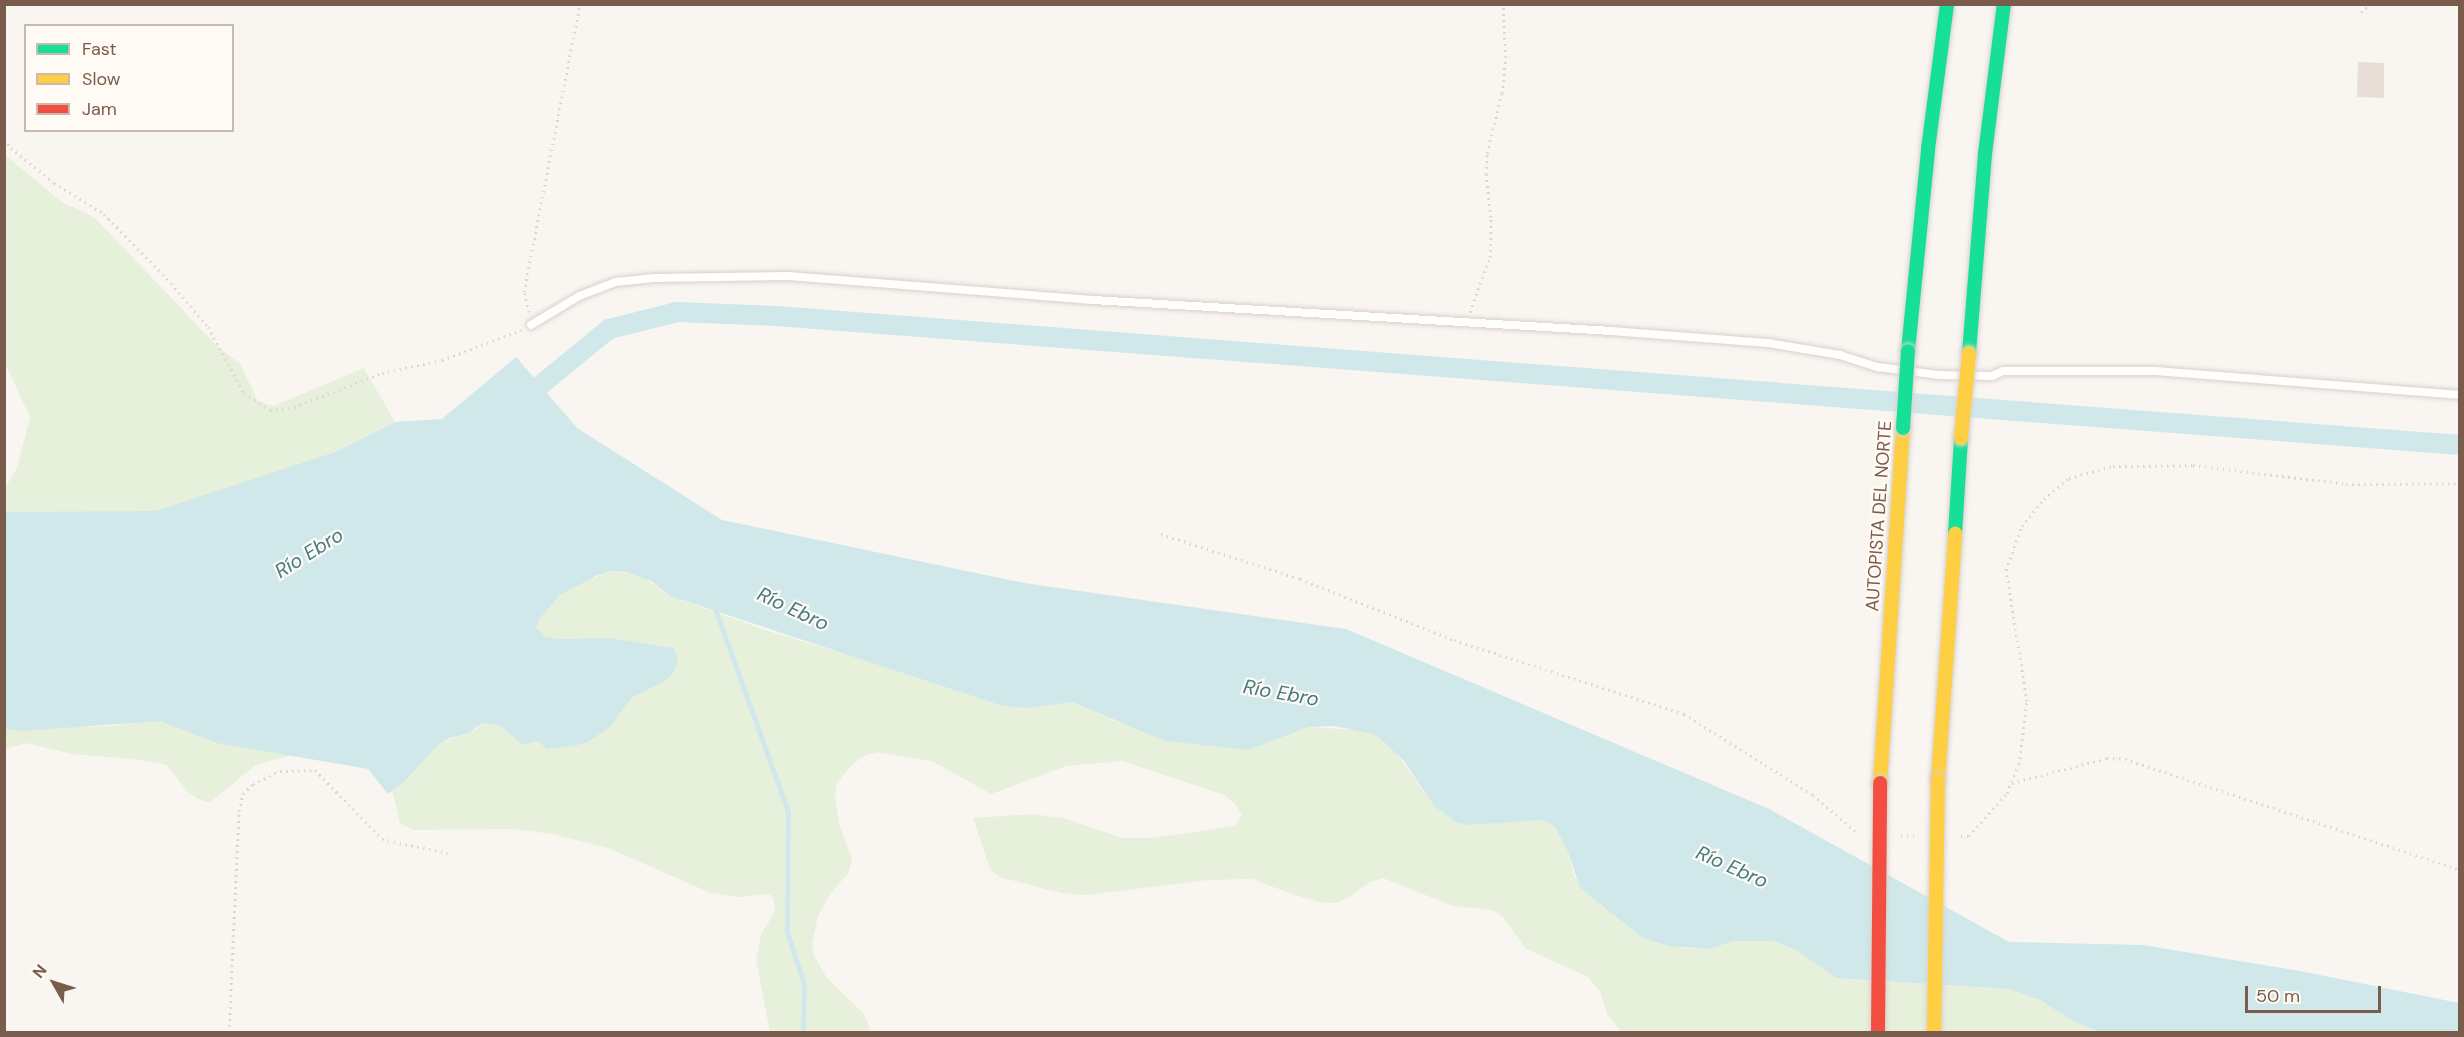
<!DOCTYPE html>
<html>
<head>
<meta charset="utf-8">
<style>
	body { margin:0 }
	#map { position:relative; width:2464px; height:1037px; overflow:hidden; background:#f9f5f0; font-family:"DM Sans",sans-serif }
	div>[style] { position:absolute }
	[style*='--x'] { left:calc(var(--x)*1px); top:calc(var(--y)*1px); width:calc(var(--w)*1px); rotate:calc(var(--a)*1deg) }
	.green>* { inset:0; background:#e7f0db }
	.water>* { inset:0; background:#d0e8ea }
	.stream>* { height:5px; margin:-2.5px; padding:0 2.5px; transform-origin:2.5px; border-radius:2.5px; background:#d0e8ea }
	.canal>* { height:20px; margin:-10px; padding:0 10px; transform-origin:10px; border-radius:10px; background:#d0e8ea }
	.building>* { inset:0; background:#e6ded7 }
	.path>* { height:3px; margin-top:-1.5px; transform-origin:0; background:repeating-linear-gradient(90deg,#dcd5d0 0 1.5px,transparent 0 6px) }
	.roads { filter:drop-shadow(0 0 2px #d7d1cb) drop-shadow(0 0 2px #d7d1cb) }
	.lane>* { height:8px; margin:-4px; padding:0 4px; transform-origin:4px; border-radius:4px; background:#fefefd }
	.fast>* { height:14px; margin:-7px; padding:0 7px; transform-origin:7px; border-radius:7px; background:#16e098 }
	.slow>* { height:14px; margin:-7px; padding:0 7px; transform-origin:7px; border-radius:7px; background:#ffcf43 }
	.bridges { filter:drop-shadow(0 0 2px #dad1cc) drop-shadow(0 0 2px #dad1cc) }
	.fast-bridge>* { height:14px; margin:-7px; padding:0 7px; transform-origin:7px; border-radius:7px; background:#16e098 }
	.slow-bridge>* { height:14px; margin:-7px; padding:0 7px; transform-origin:7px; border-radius:7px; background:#ffcf43 }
	.jam-bridge>* { height:14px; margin:-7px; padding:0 7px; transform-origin:7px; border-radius:7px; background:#f24e42 }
	span { translate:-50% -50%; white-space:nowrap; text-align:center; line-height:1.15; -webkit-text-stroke:4.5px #fffaf3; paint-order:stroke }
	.street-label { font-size:18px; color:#7a5c4d }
	.water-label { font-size:20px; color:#437c86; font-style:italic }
	.frame { position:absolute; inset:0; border:6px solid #7a5c4d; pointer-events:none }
	.legend { position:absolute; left:24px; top:24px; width:210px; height:108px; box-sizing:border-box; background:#fffaf3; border:2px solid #cabbb1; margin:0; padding:8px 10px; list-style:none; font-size:18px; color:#7a5c4d }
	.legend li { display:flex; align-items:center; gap:12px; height:30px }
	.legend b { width:30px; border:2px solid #cabbb1 }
	.north { position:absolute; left:24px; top:953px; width:60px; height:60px; -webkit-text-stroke:4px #fffaf3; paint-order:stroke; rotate:309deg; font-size:16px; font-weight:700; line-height:24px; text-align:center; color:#7a5c4d }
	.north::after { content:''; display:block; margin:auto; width:21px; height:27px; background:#7a5c4d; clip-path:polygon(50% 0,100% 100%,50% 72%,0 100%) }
	.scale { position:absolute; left:2245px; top:986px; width:136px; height:27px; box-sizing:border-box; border:3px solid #7a5c4d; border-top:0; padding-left:8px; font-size:18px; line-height:21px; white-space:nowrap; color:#7a5c4d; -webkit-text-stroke:4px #fffaf3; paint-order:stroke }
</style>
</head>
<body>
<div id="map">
	<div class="green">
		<i style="clip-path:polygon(5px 155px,63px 203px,85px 212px,98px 221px,216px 345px,240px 364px,258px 401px,274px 406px,364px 368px,395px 422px,335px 452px,156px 512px,5px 512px,5px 488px,17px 468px,30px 417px,5px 363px)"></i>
		<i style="clip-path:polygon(611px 571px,640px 575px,670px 596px,771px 632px,1029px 708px,1072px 702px,1120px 723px,1248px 750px,1309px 727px,1359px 730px,1373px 734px,1394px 750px,1434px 806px,1457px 823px,1469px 825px,1543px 820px,1555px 827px,1568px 852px,1574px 876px,1602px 906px,1683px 948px,1709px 949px,1734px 941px,1773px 941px,1796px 950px,1836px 978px,2009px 989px,2040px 1000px,2071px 1020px,2099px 1032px,1622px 1032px,1608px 1016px,1600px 991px,1587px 976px,1526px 949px,1503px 917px,1493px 910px,1453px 906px,1383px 878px,1370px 882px,1348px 898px,1335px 903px,1320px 902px,1295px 895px,1252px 879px,1208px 880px,1086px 895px,1061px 893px,1000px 877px,990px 869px,973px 818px,1033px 814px,1067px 819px,1122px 838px,1153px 838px,1235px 826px,1242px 815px,1235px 804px,1224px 795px,1122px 761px,1066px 766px,991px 794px,932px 761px,877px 752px,864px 756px,853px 764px,836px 784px,835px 799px,839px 824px,852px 859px,849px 872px,831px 893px,818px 916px,812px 943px,814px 956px,827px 978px,863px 1013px,869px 1025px,869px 1032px,770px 1032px,756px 960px,761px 934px,775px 912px,774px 899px,769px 894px,738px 897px,711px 893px,608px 848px,552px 834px,514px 829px,413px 830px,400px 823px,392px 789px,405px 781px,439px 744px,475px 730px,482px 723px,501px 726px,522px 745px,538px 741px,588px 742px,609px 728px,622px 706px,674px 648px,610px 638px,558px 639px,545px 637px,536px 628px,541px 617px,560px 595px,584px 582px)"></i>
		<i style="clip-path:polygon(137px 721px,160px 721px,229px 744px,293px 755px,256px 765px,210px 802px,198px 799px,187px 791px,167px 765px,133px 759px,72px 754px,26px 743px,5px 749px,5px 729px,111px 726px)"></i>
	</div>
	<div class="water">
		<i style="clip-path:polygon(516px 357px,577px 428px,722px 520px,1024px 583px,1346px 629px,1769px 809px,2009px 942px,2143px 945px,2300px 971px,2459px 1003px,2459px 1032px,2099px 1032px,2071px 1020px,2040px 1000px,2009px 989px,1836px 978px,1796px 950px,1773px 941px,1734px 941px,1709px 949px,1669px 946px,1643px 938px,1580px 888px,1568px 852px,1555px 827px,1543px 820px,1469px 825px,1457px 823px,1434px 806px,1404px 761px,1384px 742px,1373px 734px,1334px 726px,1309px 727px,1248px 750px,1165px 741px,1072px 702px,1029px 708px,1003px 706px,670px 596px,651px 581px,626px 572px,611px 571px,596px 576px,560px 595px,541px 617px,536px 628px,545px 637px,558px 639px,610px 638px,674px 648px,678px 660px,674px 672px,665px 681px,631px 698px,609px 728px,588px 742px,574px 746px,547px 749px,538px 741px,522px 745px,501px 726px,482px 723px,469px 733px,450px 738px,439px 744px,405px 781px,388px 794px,368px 769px,217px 743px,160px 721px,22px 731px,5px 729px,5px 512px,156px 511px,335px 452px,395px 422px,442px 419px)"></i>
	</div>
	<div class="stream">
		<i style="--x:714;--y:606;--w:218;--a:70.2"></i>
		<i style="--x:788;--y:811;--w:121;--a:90.5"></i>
		<i style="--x:787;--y:932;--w:55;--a:71.9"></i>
		<i style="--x:804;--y:984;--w:48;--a:91.2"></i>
	</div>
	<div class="canal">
		<i style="--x:520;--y:402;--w:115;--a:-39.4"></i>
		<i style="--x:609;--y:329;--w:70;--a:-14"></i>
		<i style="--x:677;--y:312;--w:99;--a:2.3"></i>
		<i style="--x:776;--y:316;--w:1689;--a:4.38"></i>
	</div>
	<div class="building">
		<i style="clip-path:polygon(2358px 62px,2384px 63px,2384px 98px,2357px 97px)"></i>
	</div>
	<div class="path">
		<i style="--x:2361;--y:12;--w:13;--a:-39"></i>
		<i style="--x:4;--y:139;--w:11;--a:52"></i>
		<i style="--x:11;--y:148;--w:55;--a:39.1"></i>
		<i style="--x:54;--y:183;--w:59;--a:31.8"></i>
		<i style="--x:104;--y:214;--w:96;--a:45.8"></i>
		<i style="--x:171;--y:283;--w:57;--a:49.9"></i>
		<i style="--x:208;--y:327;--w:75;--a:61.4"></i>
		<i style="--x:244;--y:393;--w:31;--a:33"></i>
		<i style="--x:270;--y:410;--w:24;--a:-7"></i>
		<i style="--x:294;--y:407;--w:94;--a:-21.1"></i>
		<i style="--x:382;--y:373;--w:61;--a:-12.2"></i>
		<i style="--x:442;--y:360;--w:85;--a:-20.8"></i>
		<i style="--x:529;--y:312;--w:21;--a:-104"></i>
		<i style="--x:524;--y:292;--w:293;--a:-79"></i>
		<i style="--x:1470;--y:312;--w:59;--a:-70"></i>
		<i style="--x:1490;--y:257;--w:40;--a:-88.6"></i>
		<i style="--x:1491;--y:217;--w:43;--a:-96.6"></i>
		<i style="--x:1486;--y:174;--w:21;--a:-87"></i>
		<i style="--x:1487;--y:153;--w:62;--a:-76"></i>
		<i style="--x:1502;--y:93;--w:36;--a:-84"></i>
		<i style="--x:1506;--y:57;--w:53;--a:-93.2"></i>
		<i style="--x:1161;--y:534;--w:146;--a:17.9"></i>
		<i style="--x:1300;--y:579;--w:166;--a:21.6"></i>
		<i style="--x:1454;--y:640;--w:242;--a:17.8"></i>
		<i style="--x:1684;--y:714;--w:152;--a:32.1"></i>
		<i style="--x:1813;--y:795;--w:57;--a:40.7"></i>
		<i style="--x:2012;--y:783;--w:98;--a:-14.7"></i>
		<i style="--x:2107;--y:758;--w:18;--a:3"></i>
		<i style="--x:2125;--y:759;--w:353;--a:18.3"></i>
		<i style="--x:1901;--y:835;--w:14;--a:0"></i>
		<i style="--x:1961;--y:836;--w:8;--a:0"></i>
		<i style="--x:1969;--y:836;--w:57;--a:-48.5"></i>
		<i style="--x:2007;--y:793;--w:31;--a:-68"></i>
		<i style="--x:2019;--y:764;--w:64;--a:-82.8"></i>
		<i style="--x:2027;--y:701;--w:133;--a:-99.1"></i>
		<i style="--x:2006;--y:570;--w:47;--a:-70"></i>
		<i style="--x:2022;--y:526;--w:35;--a:-51"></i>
		<i style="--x:2044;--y:499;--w:33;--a:-40"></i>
		<i style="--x:2069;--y:478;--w:46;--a:-15.3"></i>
		<i style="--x:2113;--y:466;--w:80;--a:-0.7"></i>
		<i style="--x:2193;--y:465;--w:154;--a:7.1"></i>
		<i style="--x:2346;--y:484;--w:114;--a:-0.5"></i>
		<i style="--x:229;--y:1032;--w:221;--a:-87.4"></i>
		<i style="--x:239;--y:811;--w:17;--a:-77"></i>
		<i style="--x:243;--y:794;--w:14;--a:-45"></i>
		<i style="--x:253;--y:784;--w:30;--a:-26"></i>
		<i style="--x:280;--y:771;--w:35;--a:-2"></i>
		<i style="--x:315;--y:770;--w:96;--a:45.8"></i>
		<i style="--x:382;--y:839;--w:67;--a:12"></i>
	</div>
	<div class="roads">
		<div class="lane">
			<i style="--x:531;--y:325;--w:56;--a:-31.1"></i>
			<i style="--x:579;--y:296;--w:40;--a:-21"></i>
			<i style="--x:616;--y:282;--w:38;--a:-6"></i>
			<i style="--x:654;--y:278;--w:134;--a:-0.9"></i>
			<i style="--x:788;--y:276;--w:306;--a:4.5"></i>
			<i style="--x:1093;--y:300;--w:519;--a:3.42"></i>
			<i style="--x:1611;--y:331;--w:157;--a:4.4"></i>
			<i style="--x:1768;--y:343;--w:73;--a:9.5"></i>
			<i style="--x:1840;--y:355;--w:40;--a:18"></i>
			<i style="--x:1878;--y:367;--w:62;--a:7.5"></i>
			<i style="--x:1939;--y:375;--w:53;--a:1.1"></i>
			<i style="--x:1992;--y:376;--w:12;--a:-24"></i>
			<i style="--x:2003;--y:371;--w:153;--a:0"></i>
			<i style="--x:2156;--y:371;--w:305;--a:4.5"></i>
		</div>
		<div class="fast">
			<i style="--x:1908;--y:351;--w:203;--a:-84.3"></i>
			<i style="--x:1928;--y:149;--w:146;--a:-82.5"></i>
			<i style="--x:1969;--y:353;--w:200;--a:-85.4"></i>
			<i style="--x:1985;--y:154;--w:151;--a:-82.8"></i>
			<i style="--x:1955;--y:534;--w:96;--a:-86.4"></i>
		</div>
		<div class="slow">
			<i style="--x:1938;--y:780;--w:247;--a:-86"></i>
			<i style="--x:1880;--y:783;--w:356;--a:-86.3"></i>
		</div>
	</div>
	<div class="bridges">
		<div class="fast-bridge">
			<i style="--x:1903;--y:428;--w:77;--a:-86.3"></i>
		</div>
		<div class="slow-bridge">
			<i style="--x:1961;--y:438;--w:85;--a:-84.6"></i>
			<i style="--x:1934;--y:1032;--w:252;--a:-89.1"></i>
		</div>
		<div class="jam-bridge">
			<i style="--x:1878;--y:1032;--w:249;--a:-89.5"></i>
		</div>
	</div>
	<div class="street-label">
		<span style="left:1879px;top:516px;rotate:-86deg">AUTOPISTA DEL NORTE</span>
	</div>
	<div class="water-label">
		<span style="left:309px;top:553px;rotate:-32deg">Río Ebro</span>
		<span style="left:793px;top:609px;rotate:25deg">Río Ebro</span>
		<span style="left:1281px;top:693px;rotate:10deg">Río Ebro</span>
		<span style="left:1732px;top:867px;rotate:24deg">Río Ebro</span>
	</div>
	<div class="frame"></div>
	<ul class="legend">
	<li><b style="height:8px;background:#16e098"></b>Fast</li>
	<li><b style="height:8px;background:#ffcf43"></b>Slow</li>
	<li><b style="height:8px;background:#f24e42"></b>Jam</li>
	</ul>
	<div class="north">N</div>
	<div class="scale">50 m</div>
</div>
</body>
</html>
